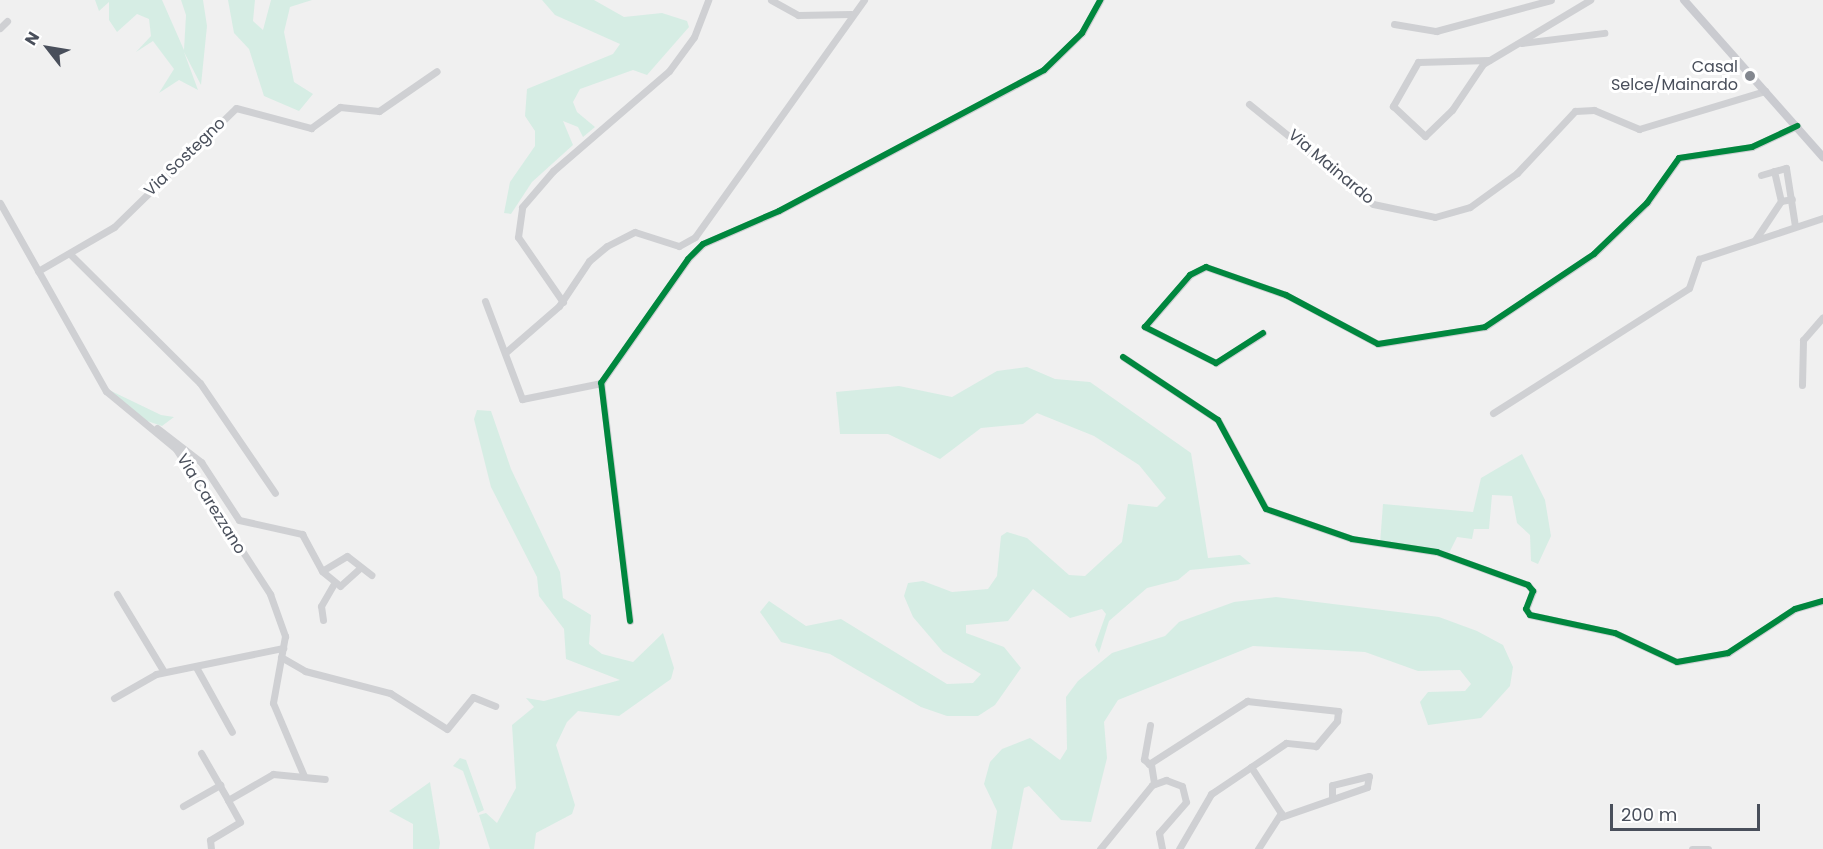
<!DOCTYPE html>
<html>
<head>
<meta charset="utf-8">
<style>
	body { margin:0 }
	#map { position:relative; width:1823px; height:849px; overflow:hidden; background:#f0f0f0; font-family:Poppins,sans-serif }
	div>[style] { position:absolute }
	[style*='--x'] { left:calc(var(--x)*1px); top:calc(var(--y)*1px); width:calc(var(--w)*1px); rotate:calc(var(--a)*1deg) }
	.green>* { inset:0; background:#d6ede4 }
	.minor>* { height:7px; margin:-3.5px; padding:0 3.5px; transform-origin:3.5px; border-radius:3.5px; background:#cfd0d3 }
	.major>* { height:8px; margin:-4px; padding:0 4px; transform-origin:4px; border-radius:4px; background:#cacbd0 }
	.cycleway>* { height:6px; margin:-3px; padding:0 3px; transform-origin:3px; border-radius:3px; background:#00873e }
	.dots>* { width:16px; height:16px; translate:-50% -50%; box-sizing:border-box; border:3px solid #fff; border-radius:50% }
	span { translate:-50% -50%; white-space:nowrap; text-align:center; line-height:1.15; -webkit-text-stroke:6px #fff; paint-order:stroke }
	.poi-label { font-size:16px; color:#494f5b }
	.right { translate:-100% -50%; text-align:right }
	.street-label { font-size:16px; color:#494f5b }
	.north { position:absolute; left:18px; top:18px; width:60px; height:60px; -webkit-text-stroke:4px #fff; paint-order:stroke; rotate:301deg; font-size:16px; font-weight:700; line-height:24px; text-align:center; color:#494f5b }
	.north::after { content:''; display:block; margin:auto; width:21px; height:27px; background:#494f5b; clip-path:polygon(50% 0,100% 100%,50% 72%,0 100%) }
	.scale { position:absolute; left:1610px; top:804px; width:150px; height:27px; box-sizing:border-box; border:3px solid #494f5b; border-top:0; padding-left:8px; font-size:18px; line-height:21px; white-space:nowrap; color:#494f5b; -webkit-text-stroke:4px #fff; paint-order:stroke }
</style>
</head>
<body>
<div id="map">
	<div class="green">
		<i style="clip-path:polygon(95px 0,162px 0,184px 50px,186px 15px,181px 0,203px 0,207px 26px,201px 85px,184px 52px,198px 90px,179px 80px,159px 93px,174px 69px,153px 41px,136px 52px,151px 36px,149px 19px,137px 14px,117px 32px,109px 20px,109px 2px,99px 11px)"></i>
		<i style="clip-path:polygon(228px 0,255px 0,253px 21px,263px 30px,271px 0,312px 0,290px 7px,284px 32px,294px 82px,313px 94px,299px 111px,264px 96px,249px 49px,234px 33px)"></i>
		<i style="clip-path:polygon(542px 0,594px 0,624px 17px,662px 13px,687px 21px,689px 27px,647px 75px,633px 70px,580px 89px,573px 102px,577px 112px,595px 127px,583px 137px,578px 127px,563px 121px,573px 145px,532px 182px,511px 214px,504px 213px,510px 182px,535px 146px,535px 131px,525px 116px,527px 89px,613px 54px,620px 44px,555px 15px)"></i>
		<i style="clip-path:polygon(1027px 367px,1055px 379px,1090px 382px,1191px 453px,1208px 558px,1240px 555px,1251px 564px,1190px 570px,1178px 580px,1147px 588px,1109px 621px,1099px 653px,1095px 645px,1106px 614px,1102px 609px,1070px 618px,1033px 589px,1008px 621px,966px 625px,966px 633px,1004px 647px,1021px 668px,995px 705px,978px 716px,947px 716px,921px 707px,830px 654px,781px 642px,760px 612px,769px 601px,806px 626px,841px 619px,947px 684px,973px 683px,981px 674px,943px 652px,913px 617px,904px 596px,908px 583px,923px 581px,952px 592px,988px 589px,997px 576px,1001px 536px,1007px 532px,1027px 538px,1069px 575px,1085px 576px,1122px 542px,1128px 504px,1157px 507px,1166px 498px,1139px 465px,1094px 436px,1037px 413px,1023px 424px,981px 428px,940px 459px,888px 434px,840px 434px,836px 392px,899px 386px,952px 397px,997px 371px)"></i>
		<i style="clip-path:polygon(107px 389px,161px 415px,174px 417px,162px 426px,147px 421px)"></i>
		<i style="clip-path:polygon(477px 410px,491px 411px,511px 469px,560px 572px,563px 598px,591px 615px,589px 644px,602px 654px,633px 662px,663px 633px,674px 668px,671px 679px,619px 716px,578px 711px,567px 722px,556px 745px,575px 805px,572px 814px,536px 833px,534px 849px,490px 849px,479px 815px,486px 813px,497px 823px,516px 788px,512px 725px,534px 707px,526px 698px,544px 701px,620px 680px,566px 659px,564px 629px,539px 596px,537px 577px,491px 487px,474px 419px)"></i>
		<i style="clip-path:polygon(1522px 454px,1545px 500px,1551px 536px,1538px 564px,1531px 561px,1530px 535px,1517px 523px,1512px 496px,1492px 495px,1489px 529px,1474px 529px,1472px 539px,1457px 537px,1449px 553px,1380px 544px,1383px 504px,1473px 512px,1481px 478px)"></i>
		<i style="clip-path:polygon(1276px 597px,1439px 617px,1477px 631px,1503px 645px,1513px 667px,1510px 686px,1481px 718px,1428px 725px,1420px 702px,1428px 692px,1465px 691px,1471px 684px,1460px 670px,1418px 671px,1365px 652px,1253px 646px,1118px 700px,1104px 722px,1107px 758px,1091px 822px,1061px 820px,1029px 786px,1024px 788px,1012px 849px,991px 849px,997px 811px,984px 784px,990px 762px,1002px 749px,1030px 738px,1060px 760px,1067px 749px,1066px 697px,1078px 681px,1112px 653px,1165px 636px,1179px 622px,1234px 602px)"></i>
		<i style="clip-path:polygon(460px 758px,466px 760px,484px 810px,478px 813px,463px 771px,453px 766px)"></i>
		<i style="clip-path:polygon(430px 782px,440px 843px,439px 849px,413px 849px,413px 824px,389px 811px)"></i>
	</div>
	<div class="minor">
		<i style="--x:771;--y:0;--w:31;--a:29"></i>
		<i style="--x:798;--y:15;--w:53;--a:-1.1"></i>
		<i style="--x:1394;--y:24;--w:43;--a:9.5"></i>
		<i style="--x:1436;--y:31;--w:119;--a:-15.1"></i>
		<i style="--x:0;--y:28;--w:10;--a:-45"></i>
		<i style="--x:1522;--y:43;--w:83;--a:-7"></i>
		<i style="--x:1489;--y:60;--w:71;--a:178.4"></i>
		<i style="--x:1418;--y:62;--w:51;--a:119.6"></i>
		<i style="--x:1393;--y:106;--w:44;--a:43.2"></i>
		<i style="--x:1425;--y:136;--w:37;--a:-44"></i>
		<i style="--x:1452;--y:110;--w:55;--a:-56"></i>
		<i style="--x:1483;--y:64;--w:125;--a:-30.9"></i>
		<i style="--x:1249;--y:104;--w:159;--a:38.9"></i>
		<i style="--x:1373;--y:204;--w:63;--a:11.8"></i>
		<i style="--x:1435;--y:217;--w:36;--a:-16"></i>
		<i style="--x:1470;--y:207;--w:58;--a:-35.9"></i>
		<i style="--x:1517;--y:173;--w:85;--a:-46.9"></i>
		<i style="--x:1575;--y:111;--w:19;--a:-3"></i>
		<i style="--x:1594;--y:110;--w:49;--a:22.9"></i>
		<i style="--x:1639;--y:129;--w:132;--a:-16.8"></i>
		<i style="--x:1774;--y:171;--w:31;--a:77"></i>
		<i style="--x:1761;--y:175;--w:26;--a:-16"></i>
		<i style="--x:1786;--y:168;--w:59;--a:81.2"></i>
		<i style="--x:0;--y:203;--w:216;--a:60.6"></i>
		<i style="--x:106;--y:391;--w:91;--a:39.6"></i>
		<i style="--x:176;--y:449;--w:173;--a:57"></i>
		<i style="--x:270;--y:594;--w:45;--a:70.3"></i>
		<i style="--x:285;--y:636;--w:68;--a:100.2"></i>
		<i style="--x:273;--y:703;--w:79;--a:67"></i>
		<i style="--x:1755;--y:240;--w:47;--a:-56.3"></i>
		<i style="--x:1781;--y:201;--w:11;--a:-10"></i>
		<i style="--x:70;--y:254;--w:183;--a:44.8"></i>
		<i style="--x:200;--y:383;--w:133;--a:55.7"></i>
		<i style="--x:38;--y:271;--w:88;--a:-30.1"></i>
		<i style="--x:114;--y:227;--w:170;--a:-44.3"></i>
		<i style="--x:236;--y:108;--w:78;--a:14.9"></i>
		<i style="--x:311;--y:128;--w:36;--a:-36"></i>
		<i style="--x:340;--y:107;--w:39;--a:6"></i>
		<i style="--x:379;--y:111;--w:70;--a:-34.6"></i>
		<i style="--x:485;--y:301;--w:105;--a:69.3"></i>
		<i style="--x:522;--y:399;--w:81;--a:-11.4"></i>
		<i style="--x:563;--y:302;--w:79;--a:-124.7"></i>
		<i style="--x:518;--y:237;--w:30;--a:-82"></i>
		<i style="--x:522;--y:207;--w:48;--a:-49.3"></i>
		<i style="--x:553;--y:171;--w:153;--a:-40.8"></i>
		<i style="--x:669;--y:71;--w:42;--a:-53.7"></i>
		<i style="--x:694;--y:37;--w:40;--a:-69"></i>
		<i style="--x:1263;--y:333;--w:56;--a:147.4"></i>
		<i style="--x:1216;--y:363;--w:80;--a:-153.1"></i>
		<i style="--x:1145;--y:327;--w:69;--a:-49.1"></i>
		<i style="--x:1190;--y:275;--w:18;--a:-27"></i>
		<i style="--x:1206;--y:267;--w:85;--a:19.3"></i>
		<i style="--x:1286;--y:295;--w:104;--a:28"></i>
		<i style="--x:1378;--y:344;--w:108;--a:-9"></i>
		<i style="--x:1485;--y:327;--w:131;--a:-33.8"></i>
		<i style="--x:1594;--y:254;--w:74;--a:-43.9"></i>
		<i style="--x:1647;--y:203;--w:55;--a:-54.6"></i>
		<i style="--x:1679;--y:158;--w:74;--a:-8.6"></i>
		<i style="--x:1752;--y:147;--w:50;--a:-25"></i>
		<i style="--x:506;--y:352;--w:70;--a:-41"></i>
		<i style="--x:559;--y:306;--w:54;--a:-56.3"></i>
		<i style="--x:589;--y:261;--w:23;--a:-40"></i>
		<i style="--x:607;--y:246;--w:31;--a:-27"></i>
		<i style="--x:635;--y:232;--w:46;--a:17.7"></i>
		<i style="--x:679;--y:246;--w:18;--a:-29"></i>
		<i style="--x:695;--y:237;--w:291;--a:-54.5"></i>
		<i style="--x:1123;--y:357;--w:114;--a:33.6"></i>
		<i style="--x:1218;--y:420;--w:101;--a:61.7"></i>
		<i style="--x:1266;--y:509;--w:91;--a:19.2"></i>
		<i style="--x:1352;--y:539;--w:86;--a:8.7"></i>
		<i style="--x:1437;--y:552;--w:97;--a:19.9"></i>
		<i style="--x:1528;--y:585;--w:8;--a:50"></i>
		<i style="--x:1533;--y:591;--w:19;--a:111"></i>
		<i style="--x:1526;--y:609;--w:7;--a:56"></i>
		<i style="--x:1530;--y:615;--w:87;--a:12"></i>
		<i style="--x:1615;--y:633;--w:68;--a:25.1"></i>
		<i style="--x:1677;--y:662;--w:52;--a:-10"></i>
		<i style="--x:1728;--y:653;--w:80;--a:-33.3"></i>
		<i style="--x:1795;--y:609;--w:29;--a:-16"></i>
		<i style="--x:1802;--y:385;--w:45;--a:-88.7"></i>
		<i style="--x:1803;--y:340;--w:30;--a:-49"></i>
		<i style="--x:1493;--y:413;--w:232;--a:-32.5"></i>
		<i style="--x:1689;--y:288;--w:31;--a:-71"></i>
		<i style="--x:1699;--y:259;--w:131;--a:-18.3"></i>
		<i style="--x:157;--y:428;--w:56;--a:37.7"></i>
		<i style="--x:201;--y:462;--w:69;--a:56.8"></i>
		<i style="--x:239;--y:520;--w:65;--a:12.5"></i>
		<i style="--x:302;--y:534;--w:42;--a:61.6"></i>
		<i style="--x:322;--y:571;--w:29;--a:-31"></i>
		<i style="--x:347;--y:556;--w:31;--a:38"></i>
		<i style="--x:323;--y:572;--w:22;--a:39"></i>
		<i style="--x:340;--y:586;--w:28;--a:-42"></i>
		<i style="--x:117;--y:594;--w:91;--a:58.9"></i>
		<i style="--x:323;--y:620;--w:14;--a:-98"></i>
		<i style="--x:321;--y:606;--w:24;--a:-60"></i>
		<i style="--x:630;--y:621;--w:240;--a:-96.9"></i>
		<i style="--x:601;--y:383;--w:151;--a:-54.9"></i>
		<i style="--x:688;--y:259;--w:21;--a:-45"></i>
		<i style="--x:703;--y:244;--w:83;--a:-23.5"></i>
		<i style="--x:779;--y:211;--w:300;--a:-28"></i>
		<i style="--x:1044;--y:70;--w:53;--a:-44.2"></i>
		<i style="--x:1082;--y:33;--w:38;--a:-61"></i>
		<i style="--x:281;--y:657;--w:28;--a:30"></i>
		<i style="--x:305;--y:671;--w:88;--a:14.5"></i>
		<i style="--x:390;--y:693;--w:67;--a:32.3"></i>
		<i style="--x:447;--y:729;--w:41;--a:-50.9"></i>
		<i style="--x:473;--y:697;--w:24;--a:22"></i>
		<i style="--x:196;--y:667;--w:74;--a:61"></i>
		<i style="--x:114;--y:698;--w:48;--a:-29.7"></i>
		<i style="--x:156;--y:674;--w:130;--a:-11.6"></i>
		<i style="--x:1150;--y:725;--w:35;--a:100"></i>
		<i style="--x:1144;--y:759;--w:7;--a:45"></i>
		<i style="--x:1149;--y:764;--w:117;--a:-32.7"></i>
		<i style="--x:1247;--y:701;--w:92;--a:6.3"></i>
		<i style="--x:1338;--y:711;--w:10;--a:96"></i>
		<i style="--x:1337;--y:721;--w:33;--a:130"></i>
		<i style="--x:1316;--y:746;--w:30;--a:-174"></i>
		<i style="--x:1286;--y:743;--w:42;--a:145.6"></i>
		<i style="--x:201;--y:753;--w:54;--a:60.1"></i>
		<i style="--x:228;--y:800;--w:52;--a:-30"></i>
		<i style="--x:273;--y:774;--w:52;--a:5.5"></i>
		<i style="--x:1151;--y:764;--w:20;--a:81"></i>
		<i style="--x:183;--y:806;--w:43;--a:-29.6"></i>
		<i style="--x:1281;--y:817;--w:91;--a:-19.2"></i>
		<i style="--x:1367;--y:787;--w:11;--a:-80"></i>
		<i style="--x:1369;--y:776;--w:38;--a:166"></i>
		<i style="--x:1332;--y:785;--w:13;--a:90"></i>
		<i style="--x:211;--y:849;--w:9;--a:-96"></i>
		<i style="--x:210;--y:840;--w:35;--a:-31"></i>
		<i style="--x:240;--y:822;--w:25;--a:-119"></i>
		<i style="--x:1100;--y:849;--w:82;--a:-50.9"></i>
		<i style="--x:1152;--y:785;--w:15;--a:-20"></i>
		<i style="--x:1166;--y:780;--w:17;--a:21"></i>
		<i style="--x:1182;--y:786;--w:16;--a:76"></i>
		<i style="--x:1186;--y:802;--w:41;--a:131.1"></i>
		<i style="--x:1159;--y:833;--w:16;--a:79"></i>
		<i style="--x:1179;--y:849;--w:64;--a:-59.8"></i>
		<i style="--x:1211;--y:794;--w:48;--a:-34"></i>
		<i style="--x:1251;--y:767;--w:55;--a:56.9"></i>
		<i style="--x:1281;--y:813;--w:43;--a:122.6"></i>
		<i style="--x:1692;--y:849;--w:16;--a:0"></i>
	</div>
	<div class="major">
		<i style="--x:1684;--y:0;--w:210;--a:48.5"></i>
	</div>
	<div class="cycleway">
		<i style="--x:1263;--y:333;--w:56;--a:147.4"></i>
		<i style="--x:1216;--y:363;--w:80;--a:-153.1"></i>
		<i style="--x:1145;--y:327;--w:69;--a:-49.1"></i>
		<i style="--x:1190;--y:275;--w:18;--a:-27"></i>
		<i style="--x:1206;--y:267;--w:85;--a:19.3"></i>
		<i style="--x:1286;--y:295;--w:104;--a:28"></i>
		<i style="--x:1378;--y:344;--w:108;--a:-9"></i>
		<i style="--x:1485;--y:327;--w:131;--a:-33.8"></i>
		<i style="--x:1594;--y:254;--w:74;--a:-43.9"></i>
		<i style="--x:1647;--y:203;--w:55;--a:-54.6"></i>
		<i style="--x:1679;--y:158;--w:74;--a:-8.6"></i>
		<i style="--x:1752;--y:147;--w:50;--a:-25"></i>
		<i style="--x:1123;--y:357;--w:114;--a:33.6"></i>
		<i style="--x:1218;--y:420;--w:101;--a:61.7"></i>
		<i style="--x:1266;--y:509;--w:91;--a:19.2"></i>
		<i style="--x:1352;--y:539;--w:86;--a:8.7"></i>
		<i style="--x:1437;--y:552;--w:97;--a:19.9"></i>
		<i style="--x:1528;--y:585;--w:8;--a:50"></i>
		<i style="--x:1533;--y:591;--w:19;--a:111"></i>
		<i style="--x:1526;--y:609;--w:7;--a:56"></i>
		<i style="--x:1530;--y:615;--w:87;--a:12"></i>
		<i style="--x:1615;--y:633;--w:68;--a:25.1"></i>
		<i style="--x:1677;--y:662;--w:52;--a:-10"></i>
		<i style="--x:1728;--y:653;--w:80;--a:-33.3"></i>
		<i style="--x:1795;--y:609;--w:29;--a:-16"></i>
		<i style="--x:630;--y:621;--w:240;--a:-96.9"></i>
		<i style="--x:601;--y:383;--w:151;--a:-54.9"></i>
		<i style="--x:688;--y:259;--w:21;--a:-45"></i>
		<i style="--x:703;--y:244;--w:83;--a:-23.5"></i>
		<i style="--x:779;--y:211;--w:300;--a:-28"></i>
		<i style="--x:1044;--y:70;--w:53;--a:-44.2"></i>
		<i style="--x:1082;--y:33;--w:38;--a:-61"></i>
	</div>
	<div class="dots">
		<i style="left:1750px;top:76px;background:#83878f"></i>
	</div>
	<div class="poi-label">
		<span class="right" style="left:1738px;top:76px">Casal<br>Selce/Mainardo</span>
	</div>
	<div class="street-label">
		<span style="left:185px;top:157px;rotate:-44deg">Via Sostegno</span>
		<span style="left:1331px;top:167px;rotate:40deg">Via Mainardo</span>
		<span style="left:211px;top:504px;rotate:58deg">Via Carezzano</span>
	</div>
	<div class="north">N</div>
	<div class="scale">200 m</div>
</div>
</body>
</html>
